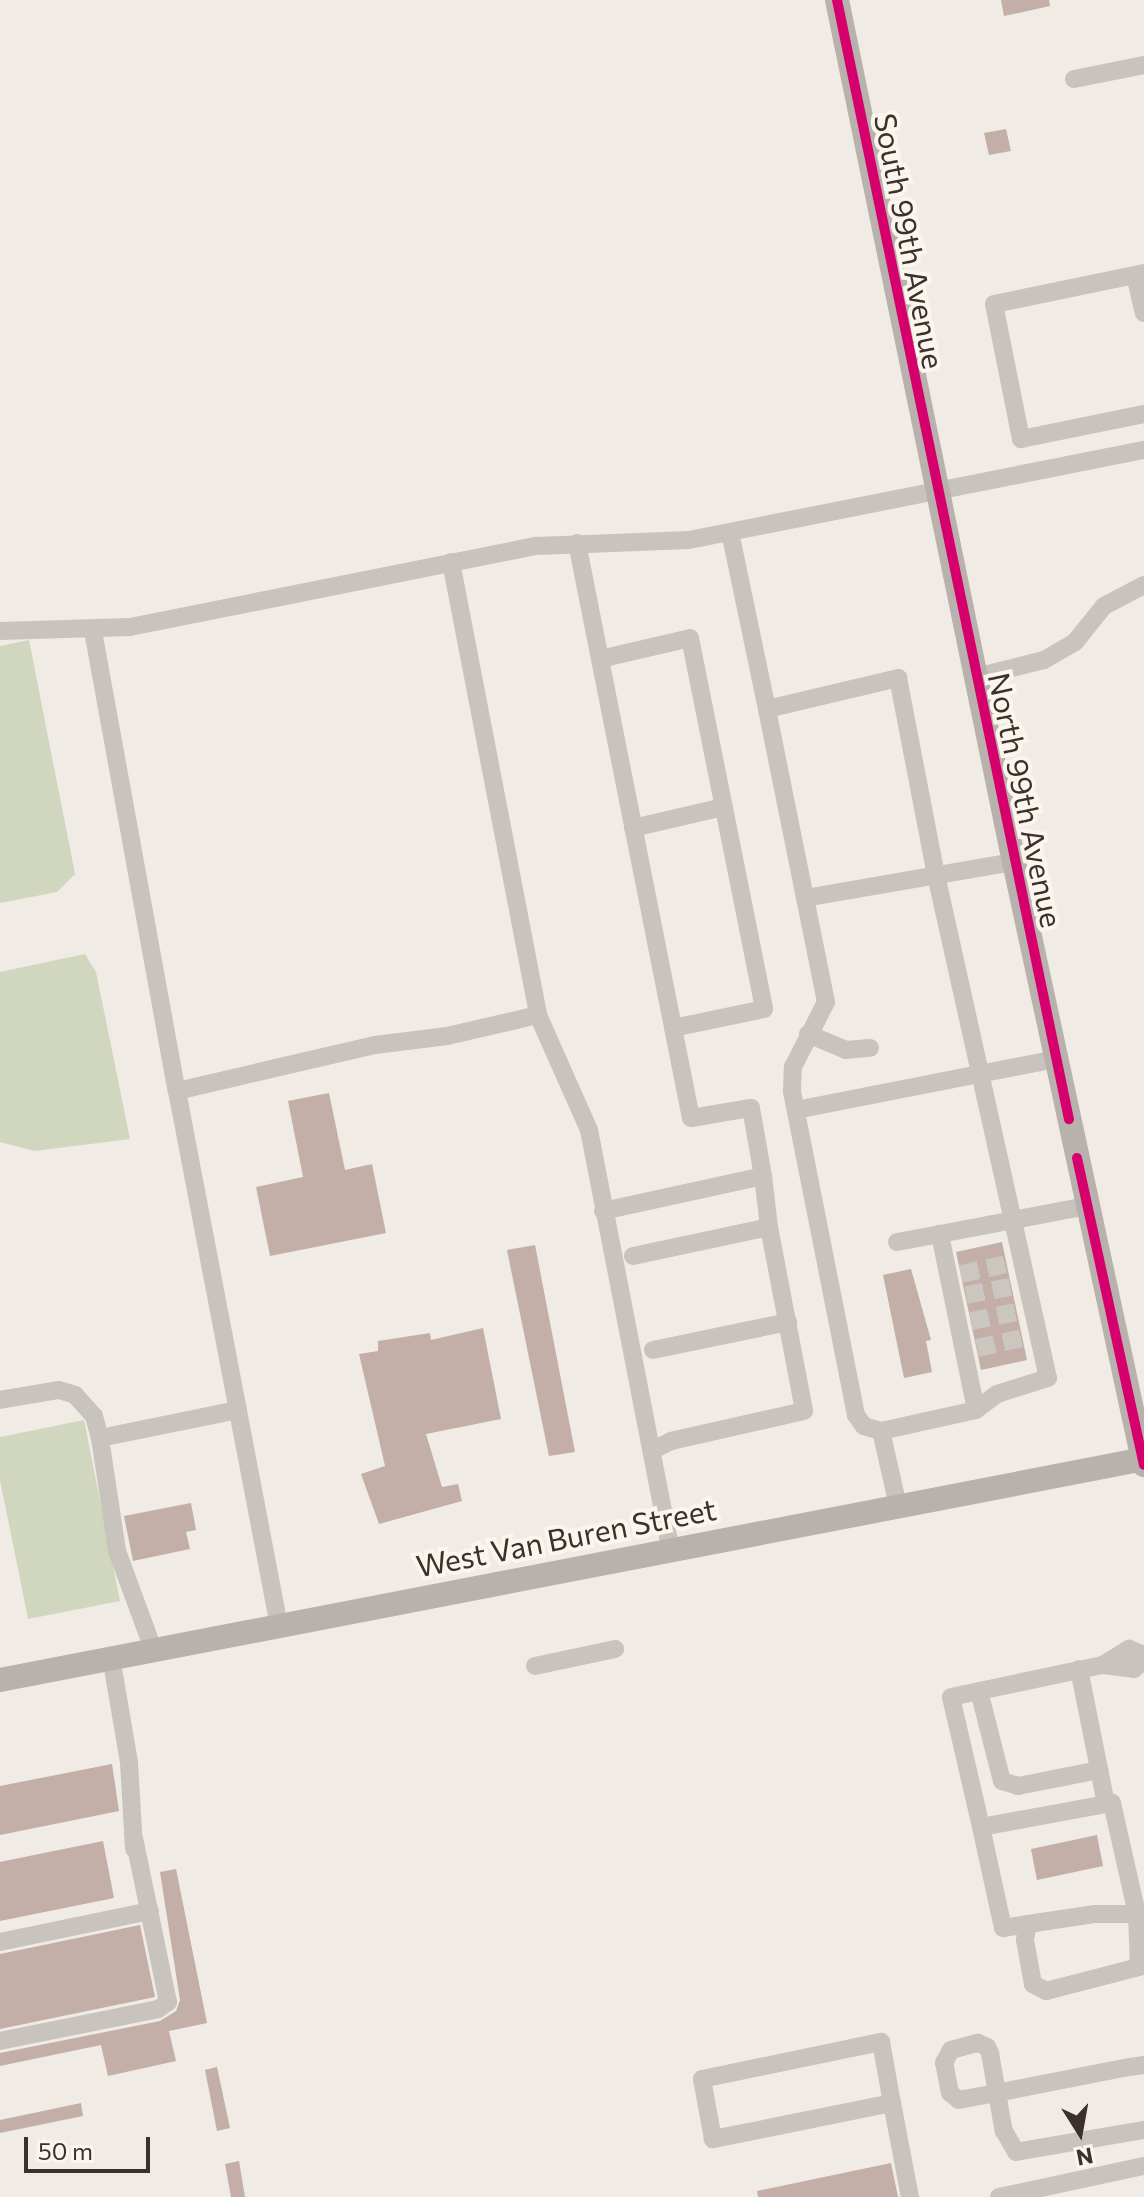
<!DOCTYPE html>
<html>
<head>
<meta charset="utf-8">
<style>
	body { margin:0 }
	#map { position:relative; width:1144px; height:2197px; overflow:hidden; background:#f0ebe5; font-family:Commissioner,sans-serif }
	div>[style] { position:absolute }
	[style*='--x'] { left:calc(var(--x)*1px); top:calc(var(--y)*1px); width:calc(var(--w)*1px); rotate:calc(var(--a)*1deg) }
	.green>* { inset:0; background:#d1d6bf }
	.building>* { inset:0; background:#c3afa7 }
	.minor-tunnel>* { height:18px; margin-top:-9px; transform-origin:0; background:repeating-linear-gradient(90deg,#ccc6c0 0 18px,transparent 0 27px) }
	.minor>* { height:18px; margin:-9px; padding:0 9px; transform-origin:9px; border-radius:9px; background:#c9c3be }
	.major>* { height:24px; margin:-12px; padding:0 12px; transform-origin:12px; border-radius:12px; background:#b8b1ad }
	.cycleway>* { height:10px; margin:-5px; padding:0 5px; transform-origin:5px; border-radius:5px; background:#d6006c }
	span { translate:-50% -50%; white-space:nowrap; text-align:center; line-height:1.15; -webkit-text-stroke:8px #fbf5ee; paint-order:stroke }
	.street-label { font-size:30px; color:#3b302b }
	.north { position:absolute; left:1040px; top:2093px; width:80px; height:80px; -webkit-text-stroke:6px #fbf5ee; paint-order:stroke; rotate:169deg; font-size:22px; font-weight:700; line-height:32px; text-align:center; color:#3b302b }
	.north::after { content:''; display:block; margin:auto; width:28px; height:36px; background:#3b302b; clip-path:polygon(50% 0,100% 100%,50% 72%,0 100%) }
	.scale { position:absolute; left:24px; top:2137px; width:126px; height:36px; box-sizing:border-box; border:4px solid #3b302b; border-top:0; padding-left:10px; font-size:24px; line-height:28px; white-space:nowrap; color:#3b302b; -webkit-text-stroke:6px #fbf5ee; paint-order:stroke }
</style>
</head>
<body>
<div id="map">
	<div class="green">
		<i style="clip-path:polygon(29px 640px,75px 874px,57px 892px,0 903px,0 646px)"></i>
		<i style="clip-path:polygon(85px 954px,96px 972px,130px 1139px,34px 1151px,0 1142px,0 972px)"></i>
		<i style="clip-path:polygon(84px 1420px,120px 1601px,28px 1619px,0 1480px,0 1437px)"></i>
	</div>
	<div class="building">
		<i style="clip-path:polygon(1001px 0,1049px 0,1050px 6px,1004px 16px)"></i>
		<i style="clip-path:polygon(1006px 129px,1011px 151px,989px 155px,984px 133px)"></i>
		<i style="clip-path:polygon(329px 1093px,345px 1170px,372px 1164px,386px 1233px,270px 1256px,256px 1187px,303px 1177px,288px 1101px)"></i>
		<i style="clip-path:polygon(1002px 1242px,1027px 1360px,981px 1370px,956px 1252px)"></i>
		<i style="clip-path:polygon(535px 1245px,575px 1452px,549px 1456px,507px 1250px)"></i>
		<i style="clip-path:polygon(911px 1269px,931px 1340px,926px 1341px,932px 1372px,904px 1378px,883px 1275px)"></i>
		<i style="clip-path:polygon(483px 1328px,501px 1419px,426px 1434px,442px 1487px,458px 1484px,462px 1501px,379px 1524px,361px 1474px,385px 1466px,359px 1354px,378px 1351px,378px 1341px,430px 1333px,431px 1340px)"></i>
		<i style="clip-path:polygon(191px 1503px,196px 1530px,186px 1532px,190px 1549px,133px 1561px,124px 1516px)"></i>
		<i style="clip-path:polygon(112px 1764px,119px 1811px,0 1835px,0 1786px)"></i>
		<i style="clip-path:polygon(1097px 1835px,1103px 1866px,1037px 1880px,1031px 1849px)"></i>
		<i style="clip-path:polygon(103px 1841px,114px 1898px,0 1921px,0 1862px)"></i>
		<i style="clip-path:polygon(176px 1869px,207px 2023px,169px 2031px,176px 2061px,108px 2076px,101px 2045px,0 2066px,0 2053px,160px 2021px,176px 2011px,180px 2000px,160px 1872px)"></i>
		<i style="clip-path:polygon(140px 1925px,155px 1997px,0 2029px,0 1954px)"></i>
		<i style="clip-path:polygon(217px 2067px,230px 2128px,217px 2131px,205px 2070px)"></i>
		<i style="clip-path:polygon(81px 2103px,83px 2116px,0 2133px,0 2120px)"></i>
		<i style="clip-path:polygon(239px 2161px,245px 2197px,231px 2197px,225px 2164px)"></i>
		<i style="clip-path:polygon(891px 2163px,898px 2197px,758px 2197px,757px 2191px)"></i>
	</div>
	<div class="minor-tunnel">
		<i style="--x:961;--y:1274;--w:47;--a:-12.3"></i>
		<i style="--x:966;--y:1295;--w:46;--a:-10.1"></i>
		<i style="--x:971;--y:1321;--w:47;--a:-11.1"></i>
		<i style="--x:977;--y:1348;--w:46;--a:-12.5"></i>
	</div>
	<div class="minor">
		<i style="--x:1074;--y:79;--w:71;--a:-11.3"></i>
		<i style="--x:1144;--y:273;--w:153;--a:168.3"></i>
		<i style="--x:994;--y:304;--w:138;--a:78.7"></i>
		<i style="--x:1021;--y:439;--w:126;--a:-11.5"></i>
		<i style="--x:1135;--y:275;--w:39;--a:77"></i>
		<i style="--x:730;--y:532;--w:181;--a:78.2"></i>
		<i style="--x:577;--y:543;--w:586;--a:78.79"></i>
		<i style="--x:691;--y:1118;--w:61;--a:-9.5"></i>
		<i style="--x:751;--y:1108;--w:69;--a:80"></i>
		<i style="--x:451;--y:562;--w:461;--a:79.1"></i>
		<i style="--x:0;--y:631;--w:130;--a:-1.8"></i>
		<i style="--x:130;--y:627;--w:415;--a:-11.3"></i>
		<i style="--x:537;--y:546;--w:152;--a:-2.3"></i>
		<i style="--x:689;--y:540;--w:464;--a:-11.2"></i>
		<i style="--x:93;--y:631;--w:468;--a:79.7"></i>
		<i style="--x:600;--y:659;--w:92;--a:-13.1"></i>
		<i style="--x:690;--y:638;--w:378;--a:78.7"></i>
		<i style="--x:764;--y:1009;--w:93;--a:168.2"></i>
		<i style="--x:976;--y:677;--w:70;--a:-14"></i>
		<i style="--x:1044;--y:660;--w:36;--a:-30"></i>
		<i style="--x:1075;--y:642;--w:46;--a:-51.1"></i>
		<i style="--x:1104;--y:606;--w:45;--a:-27.7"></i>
		<i style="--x:633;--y:828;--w:93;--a:-13"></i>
		<i style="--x:805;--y:898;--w:212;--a:-9.8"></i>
		<i style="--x:808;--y:1034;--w:41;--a:22.8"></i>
		<i style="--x:846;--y:1050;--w:24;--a:-5"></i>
		<i style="--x:796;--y:1110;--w:265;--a:-11.1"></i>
		<i style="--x:603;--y:1211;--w:164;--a:-12.3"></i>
		<i style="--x:763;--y:1176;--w:51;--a:83.3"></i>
		<i style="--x:897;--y:1242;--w:44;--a:-10.5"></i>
		<i style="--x:633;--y:1256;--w:139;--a:-12"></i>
		<i style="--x:769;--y:1227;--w:187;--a:79.2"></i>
		<i style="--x:804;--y:1411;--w:136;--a:167.3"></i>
		<i style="--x:671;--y:1441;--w:22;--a:153"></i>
		<i style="--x:653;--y:1350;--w:138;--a:-11.7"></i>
		<i style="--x:0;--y:1400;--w:60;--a:-9.6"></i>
		<i style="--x:59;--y:1390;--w:17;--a:17"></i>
		<i style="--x:75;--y:1395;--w:28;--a:48"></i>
		<i style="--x:94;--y:1416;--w:23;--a:75"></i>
		<i style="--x:100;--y:1438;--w:141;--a:-11.5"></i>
		<i style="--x:976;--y:1410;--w:180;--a:-101.6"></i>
		<i style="--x:940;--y:1234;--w:150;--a:-10.8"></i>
		<i style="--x:881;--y:1431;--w:18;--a:-164"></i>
		<i style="--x:864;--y:1426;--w:14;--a:-126"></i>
		<i style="--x:856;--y:1415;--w:330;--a:-101.2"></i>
		<i style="--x:792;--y:1091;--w:24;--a:-88"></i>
		<i style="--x:793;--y:1067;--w:73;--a:-63.1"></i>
		<i style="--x:826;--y:1002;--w:299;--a:-101.4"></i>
		<i style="--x:767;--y:709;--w:135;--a:-13.3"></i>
		<i style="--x:898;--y:678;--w:201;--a:79.1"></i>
		<i style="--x:936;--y:875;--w:515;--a:77.45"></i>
		<i style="--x:1048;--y:1378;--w:53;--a:162.6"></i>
		<i style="--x:997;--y:1394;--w:26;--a:143"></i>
		<i style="--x:976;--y:1410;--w:97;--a:167.5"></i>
		<i style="--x:881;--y:1431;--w:77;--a:77.2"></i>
		<i style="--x:100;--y:1438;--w:114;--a:81.4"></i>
		<i style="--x:117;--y:1551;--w:104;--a:69.8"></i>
		<i style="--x:279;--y:1626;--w:545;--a:-100.79"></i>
		<i style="--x:177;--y:1091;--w:203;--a:-13.1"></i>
		<i style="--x:375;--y:1045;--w:73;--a:-7.1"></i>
		<i style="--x:447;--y:1036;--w:93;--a:-13"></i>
		<i style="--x:538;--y:1015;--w:126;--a:66.1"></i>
		<i style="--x:589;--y:1130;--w:426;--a:79"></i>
		<i style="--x:111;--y:1657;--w:107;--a:80.3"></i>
		<i style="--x:129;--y:1762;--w:87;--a:86.7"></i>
		<i style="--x:1103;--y:1665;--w:31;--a:-32"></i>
		<i style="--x:1129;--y:1649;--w:16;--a:22"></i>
		<i style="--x:535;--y:1666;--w:82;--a:-12"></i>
		<i style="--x:1079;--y:1669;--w:138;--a:78.7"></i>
		<i style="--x:979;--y:1691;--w:93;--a:75.7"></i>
		<i style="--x:1002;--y:1781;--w:17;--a:17"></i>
		<i style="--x:1018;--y:1786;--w:83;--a:-11.2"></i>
		<i style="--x:981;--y:1827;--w:133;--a:-103"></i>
		<i style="--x:951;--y:1697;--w:155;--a:-11.9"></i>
		<i style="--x:1103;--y:1665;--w:31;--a:7"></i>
		<i style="--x:1134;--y:1669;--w:13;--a:-42"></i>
		<i style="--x:1028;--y:1924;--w:16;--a:101"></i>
		<i style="--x:1025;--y:1940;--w:45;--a:79.7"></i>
		<i style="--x:1033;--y:1984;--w:15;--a:28"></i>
		<i style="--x:1046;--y:1991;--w:96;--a:-14.5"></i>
		<i style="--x:1139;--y:1967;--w:53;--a:-92.2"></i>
		<i style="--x:1137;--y:1914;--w:114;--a:-102.7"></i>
		<i style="--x:1112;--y:1803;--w:133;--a:169.6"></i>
		<i style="--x:981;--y:1827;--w:103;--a:77.7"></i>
		<i style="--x:1003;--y:1928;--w:25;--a:-9"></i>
		<i style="--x:1028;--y:1924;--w:68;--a:-8.5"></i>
		<i style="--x:1095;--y:1914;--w:42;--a:0"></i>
		<i style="--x:1137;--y:1914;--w:7;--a:-8"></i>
		<i style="--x:0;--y:1942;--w:153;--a:-11.7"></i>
		<i style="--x:0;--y:2041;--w:161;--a:-11.4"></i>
		<i style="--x:158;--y:2009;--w:12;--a:-35"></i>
		<i style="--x:168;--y:2002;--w:167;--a:-101.7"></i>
		<i style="--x:1144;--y:2065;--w:15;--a:172"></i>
		<i style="--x:1129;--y:2067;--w:135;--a:168.9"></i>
		<i style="--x:997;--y:2093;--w:39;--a:170"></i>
		<i style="--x:959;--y:2100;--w:11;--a:-142"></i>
		<i style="--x:950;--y:2093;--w:31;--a:-101"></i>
		<i style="--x:944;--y:2063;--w:15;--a:-62"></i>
		<i style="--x:951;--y:2050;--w:28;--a:-15"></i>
		<i style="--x:978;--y:2043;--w:10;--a:24"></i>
		<i style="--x:987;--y:2047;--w:7;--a:63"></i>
		<i style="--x:990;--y:2053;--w:41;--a:80.1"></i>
		<i style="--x:997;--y:2093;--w:39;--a:80"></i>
		<i style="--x:1004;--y:2131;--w:24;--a:60"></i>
		<i style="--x:1016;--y:2152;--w:130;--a:-9.8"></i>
		<i style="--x:892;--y:2103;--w:183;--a:168.6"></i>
		<i style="--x:713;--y:2139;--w:61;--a:-100.4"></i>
		<i style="--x:702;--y:2079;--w:183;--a:-11.7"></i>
		<i style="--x:881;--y:2042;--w:62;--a:79.8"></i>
		<i style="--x:892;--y:2103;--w:96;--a:79.2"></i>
		<i style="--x:999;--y:2197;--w:148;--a:-12.1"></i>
	</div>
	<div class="major">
		<i style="--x:837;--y:0;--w:880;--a:78.4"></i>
		<i style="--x:1014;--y:862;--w:617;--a:77.83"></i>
		<i style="--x:0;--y:1680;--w:1165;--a:-10.93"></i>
	</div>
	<div class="cycleway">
		<i style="--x:837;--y:0;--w:1143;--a:78.29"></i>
		<i style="--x:1077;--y:1158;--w:314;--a:77.7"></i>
	</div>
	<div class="street-label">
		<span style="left:910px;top:241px;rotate:79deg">South 99th Avenue</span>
		<span style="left:1026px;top:800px;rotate:78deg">North 99th Avenue</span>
		<span style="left:566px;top:1537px;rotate:-11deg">West Van Buren Street</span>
	</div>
	<div class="north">N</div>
	<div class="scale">50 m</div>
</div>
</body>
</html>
